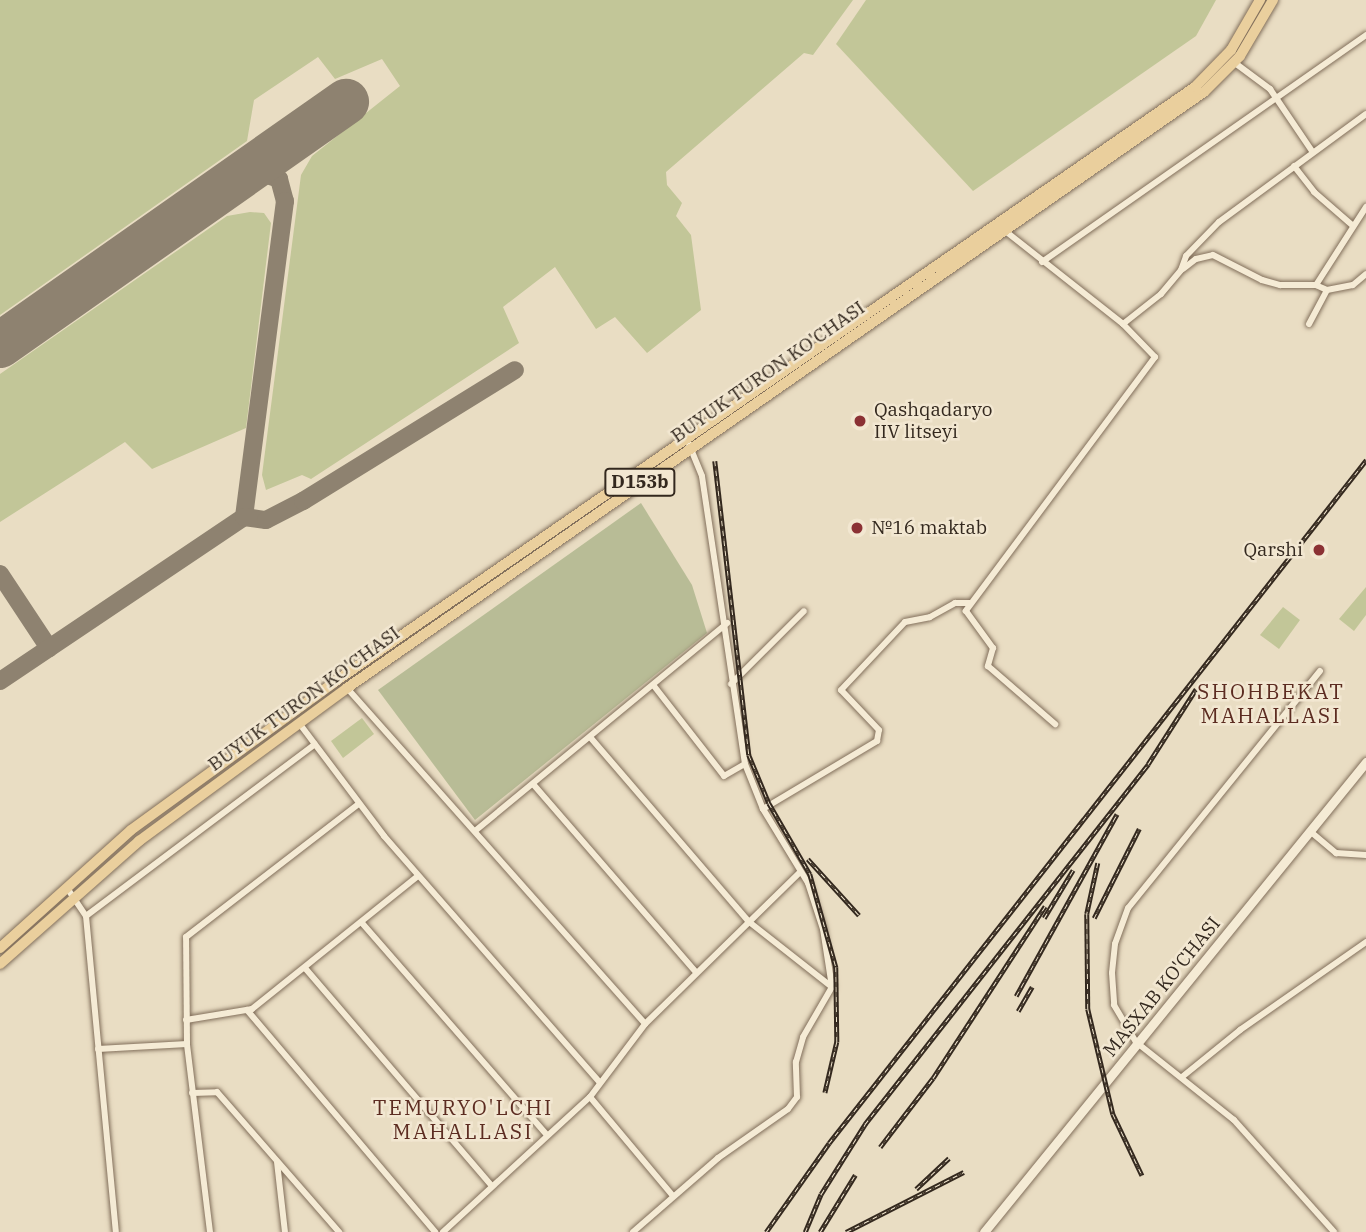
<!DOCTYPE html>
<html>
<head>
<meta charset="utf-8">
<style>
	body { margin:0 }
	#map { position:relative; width:1366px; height:1232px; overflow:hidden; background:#e9ddc3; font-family:"IBM Plex Serif",serif }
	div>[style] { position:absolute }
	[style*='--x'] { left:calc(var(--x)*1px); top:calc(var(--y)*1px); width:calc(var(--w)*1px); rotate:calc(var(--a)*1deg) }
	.green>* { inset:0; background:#c2c698 }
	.cemetery>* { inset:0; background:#b8bc96 }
	.taxiway>* { height:18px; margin:-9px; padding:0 9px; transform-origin:9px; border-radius:9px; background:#8e8270 }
	.runway>* { height:46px; margin:-23px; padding:0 23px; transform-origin:23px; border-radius:23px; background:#8e8270 }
	.roads { filter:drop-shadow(0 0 2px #826f5b) drop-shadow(0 0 2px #826f5b) }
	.minor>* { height:6px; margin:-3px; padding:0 3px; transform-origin:3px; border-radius:3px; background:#f5ebd5 }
	.secondary>* { height:9px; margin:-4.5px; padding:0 4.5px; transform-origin:4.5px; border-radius:4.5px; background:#f5ebd5 }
	.primary>* { height:10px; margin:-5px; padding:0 5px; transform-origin:5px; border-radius:5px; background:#eacf9d }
	.rail>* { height:4.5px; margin-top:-2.25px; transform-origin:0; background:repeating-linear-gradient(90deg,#f2e7d1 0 5px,#33281e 0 10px); box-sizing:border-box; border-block:2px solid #33281e }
	.dots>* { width:19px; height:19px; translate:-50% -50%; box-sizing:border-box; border:4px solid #f2e7d1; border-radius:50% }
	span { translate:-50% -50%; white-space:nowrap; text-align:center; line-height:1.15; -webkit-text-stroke:5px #f2e7d1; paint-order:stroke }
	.shield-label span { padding:2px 5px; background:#f2e7d1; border:2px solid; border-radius:5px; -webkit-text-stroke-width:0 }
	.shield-label { font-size:18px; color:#33281e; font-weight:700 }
	.street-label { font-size:19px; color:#33281e }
	.poi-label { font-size:19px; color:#33281e }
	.left { translate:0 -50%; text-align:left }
	.right { translate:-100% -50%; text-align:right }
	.neighbourhood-label { font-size:21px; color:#5c2c21; letter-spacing:2px }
</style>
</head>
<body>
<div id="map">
	<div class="green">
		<i style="clip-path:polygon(0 0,853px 0,813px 55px,804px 53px,666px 172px,667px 185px,682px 203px,676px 216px,691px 235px,701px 310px,647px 353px,615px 317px,596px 329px,555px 267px,503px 307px,519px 343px,311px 479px,302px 475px,266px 490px,262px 475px,301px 175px,312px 156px,400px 86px,382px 59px,335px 79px,318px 57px,254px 100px,247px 141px,0 315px)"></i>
		<i style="clip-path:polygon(866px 0,1216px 0,1196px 36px,973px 191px,836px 44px)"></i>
		<i style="clip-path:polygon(250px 212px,264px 213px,271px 223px,246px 428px,152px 469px,125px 442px,0 522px,0 374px,227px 216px)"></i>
		<i style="clip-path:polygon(1366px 587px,1366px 615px,1354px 631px,1339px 619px)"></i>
		<i style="clip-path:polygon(1283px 607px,1300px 620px,1279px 649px,1260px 635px)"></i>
		<i style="clip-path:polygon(362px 718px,374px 734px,343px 758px,331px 741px)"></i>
	</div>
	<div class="cemetery">
		<i style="clip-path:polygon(641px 503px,692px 585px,707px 633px,475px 820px,378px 690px)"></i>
	</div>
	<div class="taxiway">
		<i style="--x:242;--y:175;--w:19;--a:-6"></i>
		<i style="--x:261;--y:173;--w:19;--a:18"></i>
		<i style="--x:279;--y:179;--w:23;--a:75"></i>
		<i style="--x:285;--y:201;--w:319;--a:97.4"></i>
		<i style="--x:0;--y:574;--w:89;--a:56.5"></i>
		<i style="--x:0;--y:681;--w:294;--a:-33.9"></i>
		<i style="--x:244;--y:517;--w:22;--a:8"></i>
		<i style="--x:266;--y:520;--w:42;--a:-27.2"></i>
		<i style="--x:303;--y:501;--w:249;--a:-31.7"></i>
	</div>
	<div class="runway">
		<i style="--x:0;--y:345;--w:423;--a:-35.1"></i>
	</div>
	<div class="roads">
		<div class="minor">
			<i style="--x:1235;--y:63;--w:44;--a:36.6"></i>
			<i style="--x:1270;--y:89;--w:75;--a:55.9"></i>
			<i style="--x:1294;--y:166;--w:33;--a:52"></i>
			<i style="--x:1314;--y:192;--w:50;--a:41"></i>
			<i style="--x:1004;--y:230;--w:152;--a:38.3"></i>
			<i style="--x:1123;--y:324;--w:46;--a:45.9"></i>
			<i style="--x:1155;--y:357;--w:317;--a:126.7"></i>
			<i style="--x:966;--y:611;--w:46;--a:53.9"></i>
			<i style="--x:993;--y:648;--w:19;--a:106"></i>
			<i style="--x:988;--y:666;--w:89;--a:40.9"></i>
			<i style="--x:1042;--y:262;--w:396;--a:-35"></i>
			<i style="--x:1183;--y:269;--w:16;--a:-38"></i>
			<i style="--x:1196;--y:259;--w:17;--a:-13"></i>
			<i style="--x:1213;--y:255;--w:55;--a:27"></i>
			<i style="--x:1262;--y:280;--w:19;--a:16"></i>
			<i style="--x:1280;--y:285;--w:36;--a:0"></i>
			<i style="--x:1327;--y:290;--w:26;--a:-11"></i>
			<i style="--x:1353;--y:285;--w:17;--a:-40"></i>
			<i style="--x:1123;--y:324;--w:48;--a:-38.3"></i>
			<i style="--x:1161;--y:294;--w:31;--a:-50"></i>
			<i style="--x:1181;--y:270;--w:15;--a:-70"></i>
			<i style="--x:1186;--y:256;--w:47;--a:-45.9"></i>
			<i style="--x:1219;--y:222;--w:182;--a:-36.3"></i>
			<i style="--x:1309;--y:324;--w:38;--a:-62"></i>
			<i style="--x:1327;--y:290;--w:12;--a:-156"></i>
			<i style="--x:1316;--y:285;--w:93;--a:-57.3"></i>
			<i style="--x:1320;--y:671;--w:305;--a:129"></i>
			<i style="--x:1128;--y:908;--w:38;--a:110"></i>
			<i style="--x:1115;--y:944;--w:29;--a:96"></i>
			<i style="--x:1112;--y:973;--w:32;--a:86"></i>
			<i style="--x:1114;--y:1005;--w:43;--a:59.3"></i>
			<i style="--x:1136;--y:1042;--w:125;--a:38.5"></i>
			<i style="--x:1234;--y:1120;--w:150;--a:48.2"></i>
			<i style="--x:731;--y:684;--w:103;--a:-45"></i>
			<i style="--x:654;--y:686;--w:114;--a:52.1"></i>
			<i style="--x:724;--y:776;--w:24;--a:-30"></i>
			<i style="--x:347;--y:688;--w:449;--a:48.4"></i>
			<i style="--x:299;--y:723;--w:141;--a:53"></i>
			<i style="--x:384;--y:836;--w:327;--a:48.8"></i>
			<i style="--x:590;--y:737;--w:243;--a:49.3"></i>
			<i style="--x:748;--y:921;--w:107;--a:38.2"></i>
			<i style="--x:533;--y:784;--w:249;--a:49.1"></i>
			<i style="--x:763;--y:809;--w:133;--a:-30.8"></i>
			<i style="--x:877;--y:741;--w:11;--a:-80"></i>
			<i style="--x:879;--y:730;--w:55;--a:-133.5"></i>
			<i style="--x:841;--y:690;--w:93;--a:-46.7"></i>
			<i style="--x:905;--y:622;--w:25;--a:-11"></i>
			<i style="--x:930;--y:617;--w:29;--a:-29"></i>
			<i style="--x:955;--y:603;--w:15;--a:0"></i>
			<i style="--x:475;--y:831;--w:327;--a:-39.5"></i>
			<i style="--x:1311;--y:832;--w:33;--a:40"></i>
			<i style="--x:1336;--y:853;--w:30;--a:4"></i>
			<i style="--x:67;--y:888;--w:34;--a:56"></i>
			<i style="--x:86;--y:916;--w:317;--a:84.6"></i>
			<i style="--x:86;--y:916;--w:286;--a:-36.9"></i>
			<i style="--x:362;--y:923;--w:281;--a:48.9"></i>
			<i style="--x:305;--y:968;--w:287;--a:49.4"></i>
			<i style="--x:247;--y:1010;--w:291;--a:49.7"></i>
			<i style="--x:186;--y:1020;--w:67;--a:-9.5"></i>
			<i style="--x:252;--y:1009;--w:211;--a:-38.7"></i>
			<i style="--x:98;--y:1049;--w:89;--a:-3.2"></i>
			<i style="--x:1182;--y:1077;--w:75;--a:-39"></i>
			<i style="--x:1240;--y:1030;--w:154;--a:-34.9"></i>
			<i style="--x:192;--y:1093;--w:25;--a:-2"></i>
			<i style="--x:217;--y:1092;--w:186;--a:48.9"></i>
			<i style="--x:590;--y:1097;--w:129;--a:50"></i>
			<i style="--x:277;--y:1162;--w:70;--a:83.5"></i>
			<i style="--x:210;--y:1232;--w:189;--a:-97"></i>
			<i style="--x:187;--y:1044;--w:107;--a:-90.5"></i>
			<i style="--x:186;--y:937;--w:218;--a:-37.6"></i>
			<i style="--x:443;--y:1232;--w:200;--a:-42.6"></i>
			<i style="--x:590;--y:1097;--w:91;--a:-53"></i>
			<i style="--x:645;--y:1024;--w:217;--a:-44.4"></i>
			<i style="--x:633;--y:1232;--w:113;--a:-41"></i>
			<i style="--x:718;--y:1158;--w:85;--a:-35"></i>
			<i style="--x:788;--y:1109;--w:15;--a:-53"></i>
			<i style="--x:797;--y:1097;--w:35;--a:-92"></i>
			<i style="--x:796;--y:1062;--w:26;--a:-74"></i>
			<i style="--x:803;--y:1037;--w:58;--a:-59.9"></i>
			<i style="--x:832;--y:987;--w:59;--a:-98.8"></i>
			<i style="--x:823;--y:929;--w:48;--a:-108.1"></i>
			<i style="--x:808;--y:883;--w:87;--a:-121.3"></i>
			<i style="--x:763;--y:809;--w:48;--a:-111.8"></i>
			<i style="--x:745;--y:764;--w:291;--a:-98.5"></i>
			<i style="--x:702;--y:476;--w:42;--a:-112.3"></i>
		</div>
		<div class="secondary">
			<i style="--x:984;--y:1232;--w:606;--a:-50.9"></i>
		</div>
		<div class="primary">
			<i style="--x:0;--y:948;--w:176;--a:-42"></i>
			<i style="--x:131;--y:830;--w:250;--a:-36"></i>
			<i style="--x:333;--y:683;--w:1048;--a:-34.66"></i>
			<i style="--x:1195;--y:87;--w:52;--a:-45.8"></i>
			<i style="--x:1231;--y:50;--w:58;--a:-59.9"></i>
			<i style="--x:0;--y:964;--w:186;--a:-41.5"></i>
			<i style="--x:139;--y:841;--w:258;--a:-36.3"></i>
			<i style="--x:347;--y:688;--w:1044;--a:-34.82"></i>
			<i style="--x:1204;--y:92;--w:51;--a:-45"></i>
			<i style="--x:1240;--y:56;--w:65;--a:-59.5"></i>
		</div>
	</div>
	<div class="rail">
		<i style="--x:715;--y:461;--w:296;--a:83.4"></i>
		<i style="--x:749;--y:755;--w:52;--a:67.4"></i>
		<i style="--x:769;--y:803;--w:82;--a:60"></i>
		<i style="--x:810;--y:874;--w:97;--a:74.4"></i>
		<i style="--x:836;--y:967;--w:75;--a:89.2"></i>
		<i style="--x:837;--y:1042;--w:52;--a:103.2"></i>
		<i style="--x:808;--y:859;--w:76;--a:47.7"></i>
		<i style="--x:1098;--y:863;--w:52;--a:102.2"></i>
		<i style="--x:1087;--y:914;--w:95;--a:89.4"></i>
		<i style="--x:1088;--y:1009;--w:108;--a:76.6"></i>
		<i style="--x:1113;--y:1114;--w:68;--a:64.6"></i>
		<i style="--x:1044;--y:918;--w:56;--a:-58.9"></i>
		<i style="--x:1094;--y:918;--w:100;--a:-63.2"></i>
		<i style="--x:1016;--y:996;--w:208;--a:-61"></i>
		<i style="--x:1018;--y:1011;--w:28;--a:-60"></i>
		<i style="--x:880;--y:1147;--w:87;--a:-52.5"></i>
		<i style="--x:933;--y:1078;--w:205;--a:-56.9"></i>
		<i style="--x:916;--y:1189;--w:45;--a:-43.2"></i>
		<i style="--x:766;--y:1232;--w:109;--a:-54.7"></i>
		<i style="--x:829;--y:1143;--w:869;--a:-51.82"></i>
		<i style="--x:805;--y:1232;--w:41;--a:-67.2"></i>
		<i style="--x:821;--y:1194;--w:83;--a:-57.8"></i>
		<i style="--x:865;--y:1124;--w:458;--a:-51.8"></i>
		<i style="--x:1148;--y:764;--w:89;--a:-57.4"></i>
		<i style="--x:820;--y:1232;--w:67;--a:-58.4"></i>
		<i style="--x:846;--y:1232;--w:132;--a:-27"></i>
	</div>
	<div class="dots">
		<i style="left:860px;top:421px;background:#8b3134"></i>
		<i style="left:857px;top:528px;background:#8b3134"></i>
		<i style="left:1319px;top:550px;background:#8b3134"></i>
	</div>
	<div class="shield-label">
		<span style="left:640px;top:482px">D153b</span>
	</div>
	<div class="street-label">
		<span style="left:768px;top:372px;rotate:-35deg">BUYUK TURON KO'CHASI</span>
		<span style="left:304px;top:699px;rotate:-36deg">BUYUK TURON KO'CHASI</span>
		<span style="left:1162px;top:987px;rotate:-51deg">MASXAB KO'CHASI</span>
	</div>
	<div class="poi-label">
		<span class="left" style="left:874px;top:421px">Qashqadaryo<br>IIV litseyi</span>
		<span class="left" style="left:871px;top:528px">№16 maktab</span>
		<span class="right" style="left:1303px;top:550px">Qarshi</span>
	</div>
	<div class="neighbourhood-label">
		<span style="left:1271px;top:703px">SHOHBEKAT<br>MAHALLASI</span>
		<span style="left:463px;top:1119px">TEMURYO'LCHI<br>MAHALLASI</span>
	</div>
</div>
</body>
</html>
